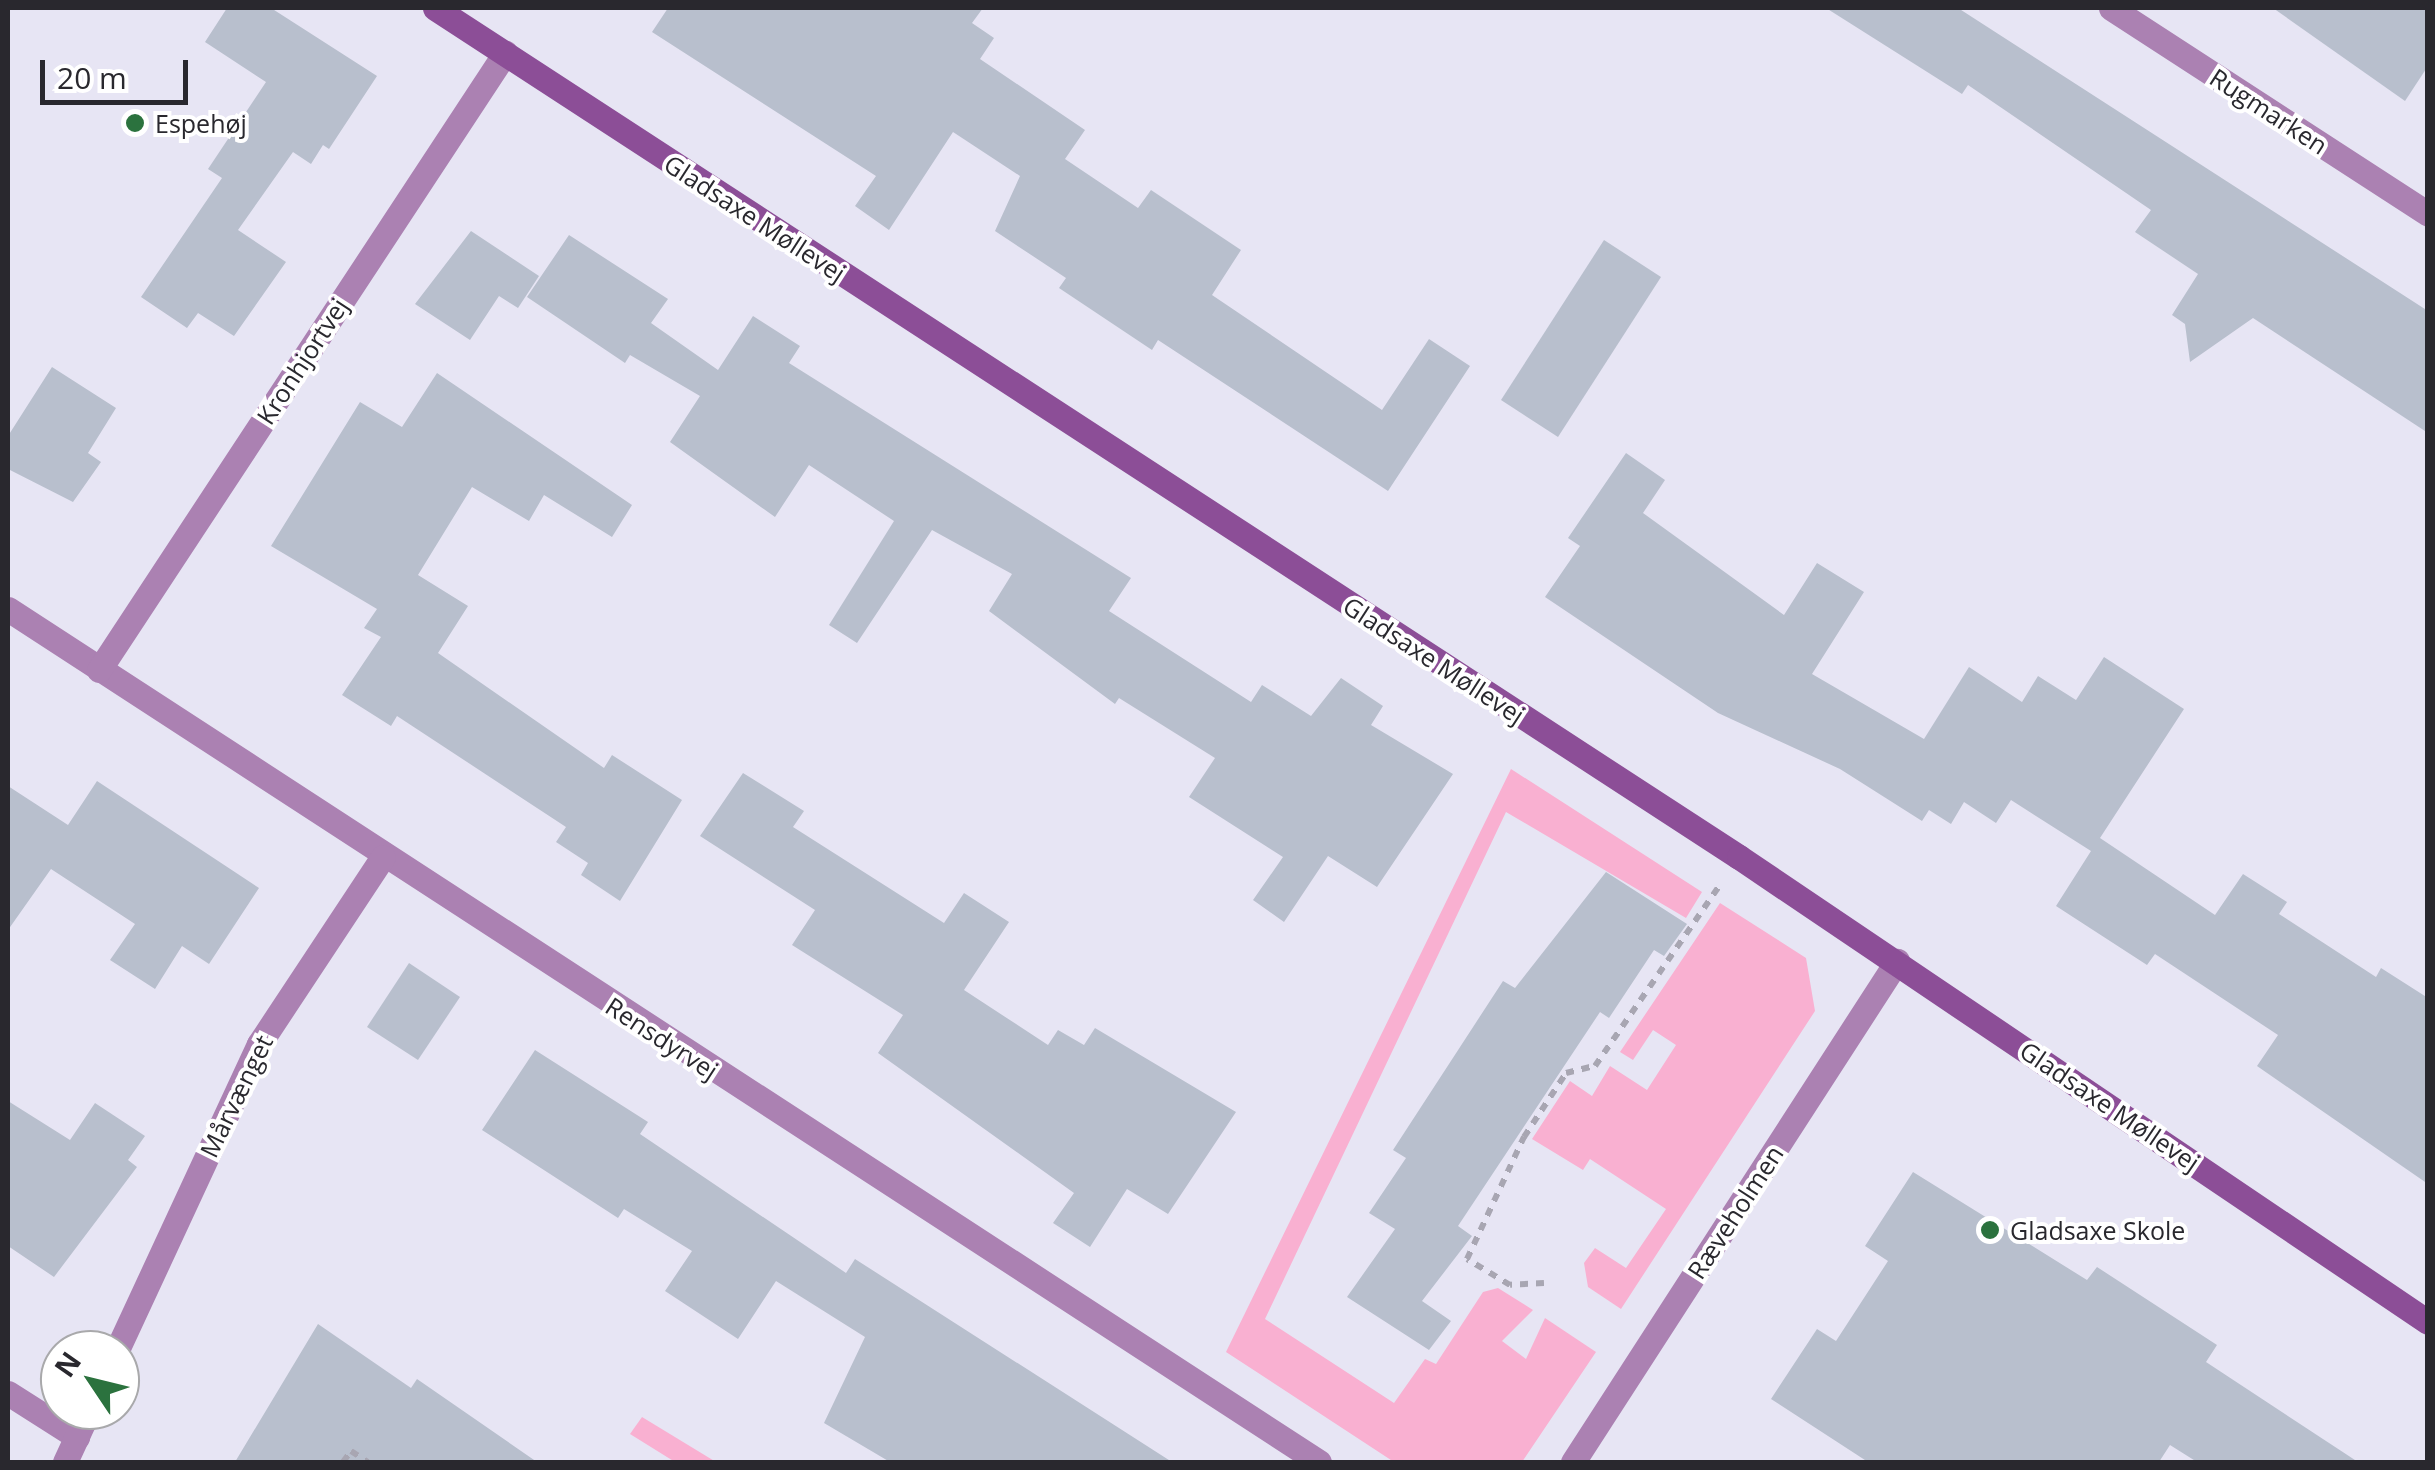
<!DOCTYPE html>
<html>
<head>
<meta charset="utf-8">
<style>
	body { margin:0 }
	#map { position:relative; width:2435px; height:1470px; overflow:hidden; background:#e7e5f4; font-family:"Open Sans",sans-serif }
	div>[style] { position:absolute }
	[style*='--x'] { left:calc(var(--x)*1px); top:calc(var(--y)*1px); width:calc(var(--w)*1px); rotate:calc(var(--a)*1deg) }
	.green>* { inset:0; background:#f9b0d1 }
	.building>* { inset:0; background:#b8bfcd }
	.path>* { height:6px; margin-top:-3px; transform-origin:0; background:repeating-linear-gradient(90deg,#a8a6b2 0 8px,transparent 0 16px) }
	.street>* { height:25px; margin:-12.5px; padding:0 12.5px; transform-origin:12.5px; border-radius:12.5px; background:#ab81b2 }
	.secondary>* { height:25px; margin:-12.5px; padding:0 12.5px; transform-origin:12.5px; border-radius:12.5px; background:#8c4e97 }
	.dots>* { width:28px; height:28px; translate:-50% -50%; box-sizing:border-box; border:5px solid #fff; border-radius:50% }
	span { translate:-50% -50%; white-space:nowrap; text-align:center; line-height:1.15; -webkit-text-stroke:8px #fff; paint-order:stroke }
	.street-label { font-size:25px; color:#29282e }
	.poi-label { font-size:25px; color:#29282e }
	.left { translate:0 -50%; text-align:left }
	.frame { position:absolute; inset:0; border:10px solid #29282e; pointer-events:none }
	.north { position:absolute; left:40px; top:1330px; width:100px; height:100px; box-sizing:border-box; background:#fff; border:2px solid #a9a9ab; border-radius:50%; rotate:305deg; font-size:28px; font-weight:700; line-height:40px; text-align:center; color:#29282e }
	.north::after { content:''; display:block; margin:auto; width:35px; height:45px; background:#2b723e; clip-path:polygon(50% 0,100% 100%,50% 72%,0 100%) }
	.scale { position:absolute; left:40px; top:60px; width:148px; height:45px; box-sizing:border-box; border:5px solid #29282e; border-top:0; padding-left:12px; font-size:30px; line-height:35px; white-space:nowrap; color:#29282e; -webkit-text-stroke:8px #fff; paint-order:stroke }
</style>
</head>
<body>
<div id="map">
	<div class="green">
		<i style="clip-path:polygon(1511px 769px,1702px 892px,1686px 918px,1506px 812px,1265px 1319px,1394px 1403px,1425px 1359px,1436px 1364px,1483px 1292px,1498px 1288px,1533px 1310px,1502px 1341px,1526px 1359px,1545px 1318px,1596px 1352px,1522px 1462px,1394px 1462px,1226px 1352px)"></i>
		<i style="clip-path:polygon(1720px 903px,1806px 958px,1815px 1011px,1621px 1309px,1588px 1287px,1584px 1263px,1595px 1248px,1626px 1268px,1666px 1209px,1590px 1159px,1583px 1170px,1532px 1139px,1570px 1081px,1592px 1096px,1610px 1066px,1647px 1090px,1676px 1045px,1653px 1030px,1633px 1060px,1620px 1052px)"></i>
		<i style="clip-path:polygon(642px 1417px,716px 1462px,675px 1462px,630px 1434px)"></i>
	</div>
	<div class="building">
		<i style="clip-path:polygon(227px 8px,271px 8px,377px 76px,329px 149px,323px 145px,311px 164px,293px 152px,238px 230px,286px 262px,234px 336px,198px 313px,187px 328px,141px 297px,222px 178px,208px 169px,266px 82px,205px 42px)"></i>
		<i style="clip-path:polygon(668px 8px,983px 8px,972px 23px,994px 38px,980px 59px,1085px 130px,1065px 159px,1138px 208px,1151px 190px,1241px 250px,1212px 295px,1382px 410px,1429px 339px,1470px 366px,1388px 491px,1158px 340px,1152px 350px,1059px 288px,1066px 278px,995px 231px,1020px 176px,953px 132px,889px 230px,855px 206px,876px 176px,652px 32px)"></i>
		<i style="clip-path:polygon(1826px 8px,1958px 8px,2428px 311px,2428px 433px,2253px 318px,2190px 362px,2185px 324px,2172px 315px,2198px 274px,2135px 232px,2151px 210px,1968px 85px,1962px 94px)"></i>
		<i style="clip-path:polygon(2273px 8px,2428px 8px,2428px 66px,2405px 101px)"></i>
		<i style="clip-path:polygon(471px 231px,539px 276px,518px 308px,499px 296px,470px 340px,415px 304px)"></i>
		<i style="clip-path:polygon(569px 235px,668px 299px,651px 323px,718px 370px,753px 316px,800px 346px,789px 363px,1131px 578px,1109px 611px,1251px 702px,1262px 685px,1311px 716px,1341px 678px,1383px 706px,1371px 725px,1453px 774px,1377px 887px,1328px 856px,1284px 922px,1253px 900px,1283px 857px,1189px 797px,1215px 758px,1119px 698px,1115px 704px,989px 611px,1012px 574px,932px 530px,857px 643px,829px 625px,894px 521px,809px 465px,775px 517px,670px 442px,700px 396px,630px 355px,625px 363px,527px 297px)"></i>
		<i style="clip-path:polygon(1604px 240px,1661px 277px,1558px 437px,1501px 400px)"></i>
		<i style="clip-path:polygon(52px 367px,116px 408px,88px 453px,101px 462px,73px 502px,8px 469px,8px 436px)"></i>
		<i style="clip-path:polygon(437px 373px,632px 505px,612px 537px,544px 495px,529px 521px,472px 487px,418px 575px,468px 606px,438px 653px,604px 768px,612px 755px,682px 800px,620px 901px,581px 875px,588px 863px,556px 842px,566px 827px,397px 716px,391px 726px,342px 695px,381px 637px,364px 628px,377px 609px,271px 546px,360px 402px,402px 427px)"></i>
		<i style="clip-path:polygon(1626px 453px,1665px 480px,1643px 513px,1784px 615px,1817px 563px,1864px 592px,1812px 674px,1924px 739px,1969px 667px,2022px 702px,2038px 676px,2076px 700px,2104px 657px,2184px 709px,2100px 838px,2215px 915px,2243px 874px,2287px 902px,2279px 914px,2376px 977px,2381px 968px,2428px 998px,2428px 1184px,2257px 1066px,2278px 1035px,2155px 954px,2147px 965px,2056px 906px,2091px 851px,2011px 800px,1996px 823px,1964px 802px,1951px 824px,1929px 810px,1922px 821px,1840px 769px,1718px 713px,1545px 597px,1580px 546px,1568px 538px)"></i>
		<i style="clip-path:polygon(743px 773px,804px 811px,793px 827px,944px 923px,964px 893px,1009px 922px,964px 990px,1048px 1045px,1058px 1030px,1084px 1045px,1095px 1028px,1236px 1112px,1168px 1214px,1127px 1189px,1090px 1247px,1053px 1223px,1074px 1193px,878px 1053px,903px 1015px,792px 945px,815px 910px,700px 836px)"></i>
		<i style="clip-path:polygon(97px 781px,259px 888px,209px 964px,182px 946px,155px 989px,110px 960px,135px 924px,51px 869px,8px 930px,8px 786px,68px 825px)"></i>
		<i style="clip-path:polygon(1606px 872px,1687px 924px,1664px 956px,1654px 950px,1609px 1018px,1600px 1012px,1458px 1226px,1472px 1236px,1422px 1301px,1451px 1321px,1429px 1350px,1347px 1297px,1395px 1229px,1369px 1213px,1406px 1158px,1393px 1150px,1503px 981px,1515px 988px)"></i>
		<i style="clip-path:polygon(409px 963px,460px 997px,418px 1060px,367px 1027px)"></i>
		<i style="clip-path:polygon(535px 1050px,648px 1122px,640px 1134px,846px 1273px,855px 1259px,1172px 1462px,890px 1462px,824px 1423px,865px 1337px,776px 1281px,738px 1339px,665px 1291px,692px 1251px,624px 1209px,618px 1218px,482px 1130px)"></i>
		<i style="clip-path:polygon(8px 1101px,70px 1140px,95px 1103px,145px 1136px,128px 1160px,137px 1167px,54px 1277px,8px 1246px)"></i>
		<i style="clip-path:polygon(1913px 1172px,2087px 1280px,2097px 1267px,2217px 1345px,2206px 1362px,2358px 1462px,2197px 1462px,2170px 1445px,2159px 1462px,1868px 1462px,1771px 1399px,1817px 1329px,1836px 1341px,1888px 1261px,1865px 1246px)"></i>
		<i style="clip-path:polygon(318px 1324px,411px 1388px,417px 1379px,537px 1462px,235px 1462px)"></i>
	</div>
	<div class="path">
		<i style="--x:1544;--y:1283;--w:34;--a:177"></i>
		<i style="--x:1510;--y:1285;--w:50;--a:-148.8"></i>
		<i style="--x:1467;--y:1259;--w:135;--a:-65"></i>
		<i style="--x:1524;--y:1137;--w:77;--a:-56.7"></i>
		<i style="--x:1566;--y:1073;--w:30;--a:-14"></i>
		<i style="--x:1595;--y:1066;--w:219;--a:-55.4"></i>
		<i style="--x:343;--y:1462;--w:14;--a:-54"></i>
		<i style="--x:351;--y:1451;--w:20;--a:33"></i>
	</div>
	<div class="street">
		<i style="--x:2111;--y:8;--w:378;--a:33"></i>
		<i style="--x:8;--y:609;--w:1564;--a:33.05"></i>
		<i style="--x:99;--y:670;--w:739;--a:-56.65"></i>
		<i style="--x:117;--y:1350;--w:337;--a:-65.1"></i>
		<i style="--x:259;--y:1044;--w:224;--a:-56.5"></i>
		<i style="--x:8;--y:1393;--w:82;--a:32.5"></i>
		<i style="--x:65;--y:1462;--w:57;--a:-65.2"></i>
		<i style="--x:1573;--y:1462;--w:597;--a:-57.11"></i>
	</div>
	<div class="secondary">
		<i style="--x:435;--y:8;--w:1556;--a:33.07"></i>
		<i style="--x:1739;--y:857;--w:831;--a:34.02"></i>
	</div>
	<div class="dots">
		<i style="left:135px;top:123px;background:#2b723e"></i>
		<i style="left:1990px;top:1230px;background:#2b723e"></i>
	</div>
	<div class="street-label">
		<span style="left:2269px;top:111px;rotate:33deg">Rugmarken</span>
		<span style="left:755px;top:218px;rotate:33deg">Gladsaxe Møllevej</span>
		<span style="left:302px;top:361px;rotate:-57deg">Kronhjortvej</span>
		<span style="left:1434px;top:660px;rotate:33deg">Gladsaxe Møllevej</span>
		<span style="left:662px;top:1038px;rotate:33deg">Rensdyrvej</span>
		<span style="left:236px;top:1096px;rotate:-64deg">Mårvænget</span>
		<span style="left:2110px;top:1106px;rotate:34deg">Gladsaxe Møllevej</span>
		<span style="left:1735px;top:1212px;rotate:-57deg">Ræveholmen</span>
	</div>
	<div class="poi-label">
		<span class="left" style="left:155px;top:123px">Espehøj</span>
		<span class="left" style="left:2010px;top:1230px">Gladsaxe Skole</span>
	</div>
	<div class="frame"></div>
	<div class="north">N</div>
	<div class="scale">20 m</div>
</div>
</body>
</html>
